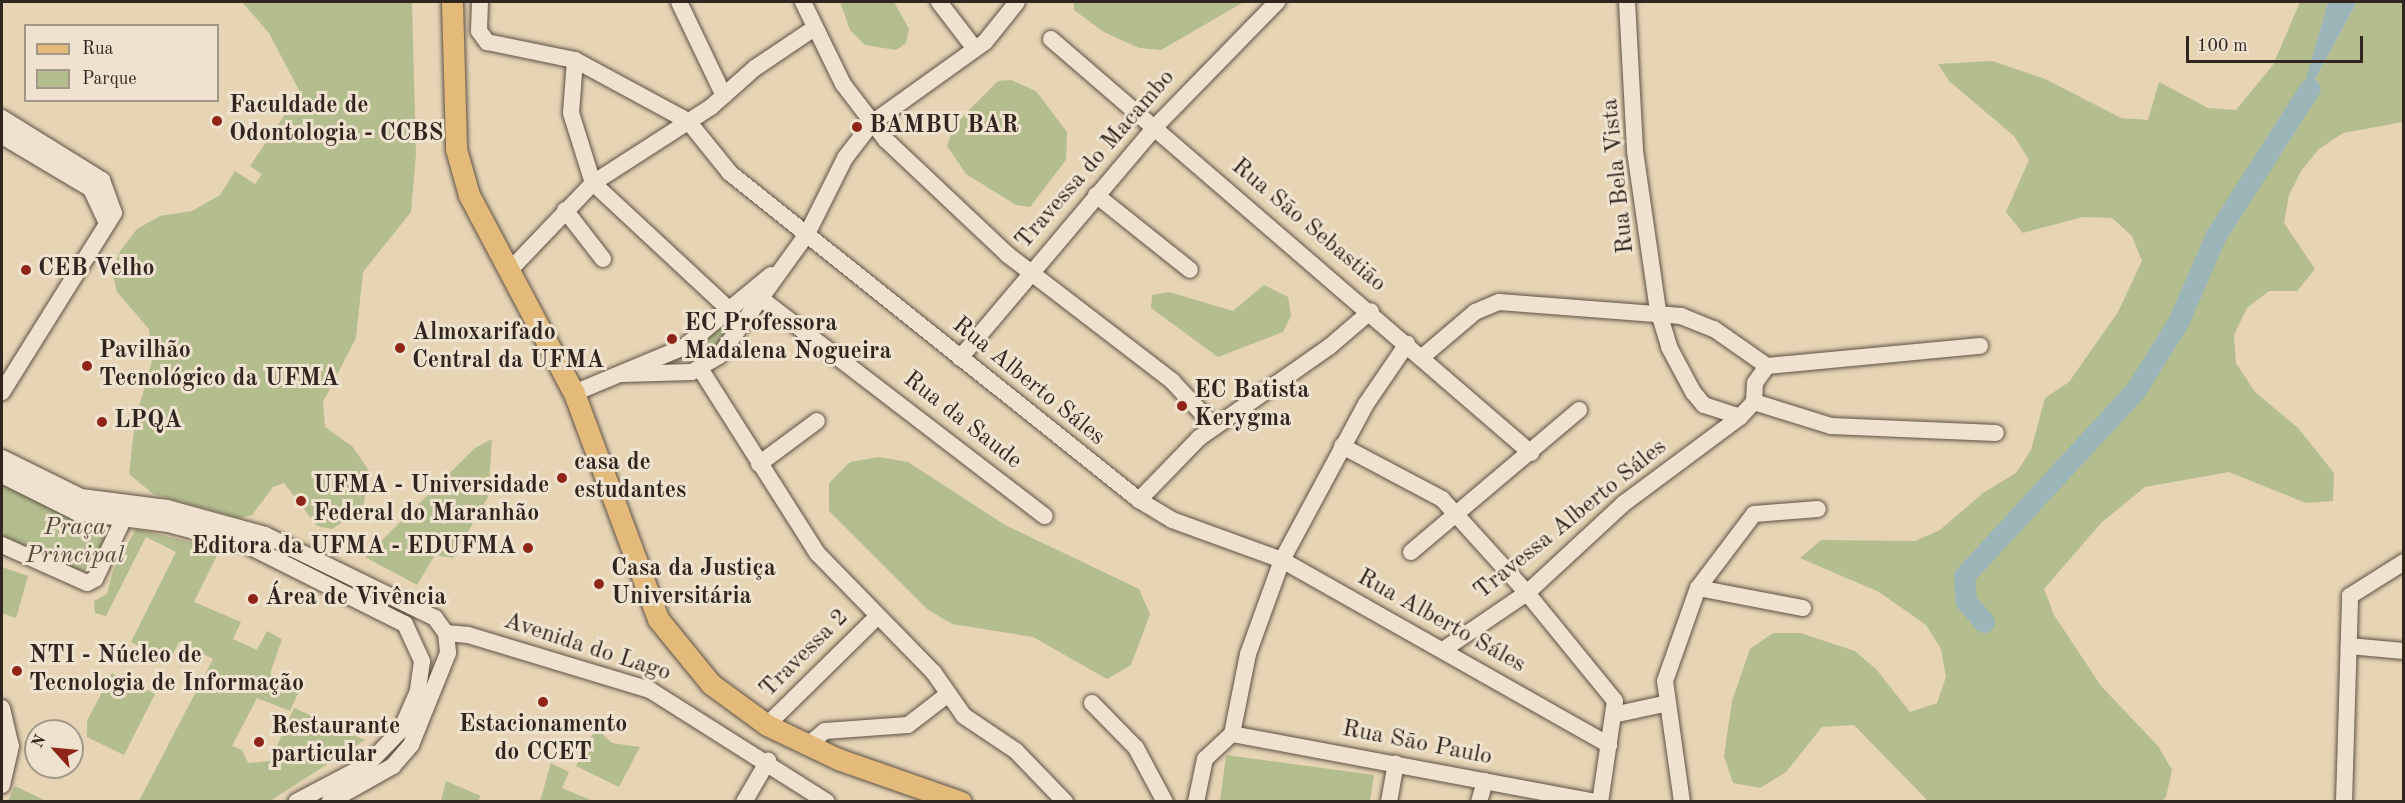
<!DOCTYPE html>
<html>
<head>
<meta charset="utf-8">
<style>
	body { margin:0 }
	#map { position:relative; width:2405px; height:803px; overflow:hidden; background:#e6d4b5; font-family:"Old Standard TT",serif }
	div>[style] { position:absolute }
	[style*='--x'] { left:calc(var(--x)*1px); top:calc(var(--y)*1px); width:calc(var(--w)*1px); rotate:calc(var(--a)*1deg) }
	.green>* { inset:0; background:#b3bd8e }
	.water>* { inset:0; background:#9bb5b9 }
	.river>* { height:21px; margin:-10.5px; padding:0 10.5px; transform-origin:10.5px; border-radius:10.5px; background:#9bb5b9 }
	.roads { filter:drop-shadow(0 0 2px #5e5144) drop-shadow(0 0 2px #5e5144) }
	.minor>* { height:16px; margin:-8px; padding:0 8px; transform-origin:8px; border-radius:8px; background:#efe3cf }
	.major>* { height:21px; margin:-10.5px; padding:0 10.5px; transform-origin:10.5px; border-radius:10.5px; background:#e3ba7a }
	.dots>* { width:16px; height:16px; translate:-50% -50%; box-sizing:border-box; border:3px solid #efe3cf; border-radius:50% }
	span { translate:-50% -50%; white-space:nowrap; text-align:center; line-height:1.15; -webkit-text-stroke:6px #efe3cf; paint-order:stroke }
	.poi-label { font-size:24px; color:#30251f; font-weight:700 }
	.left { translate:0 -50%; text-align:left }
	.right { translate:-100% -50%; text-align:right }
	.street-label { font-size:24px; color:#30251f }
	.park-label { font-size:24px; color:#514b3b; font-style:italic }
	.frame { position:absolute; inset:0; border:3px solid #30251f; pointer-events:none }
	.legend { position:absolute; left:24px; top:24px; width:195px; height:78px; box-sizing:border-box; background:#efe3cf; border:2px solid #a39789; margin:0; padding:8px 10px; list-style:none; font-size:18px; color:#30251f }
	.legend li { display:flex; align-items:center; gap:12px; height:30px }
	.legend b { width:30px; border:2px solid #a39789 }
	.north { position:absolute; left:24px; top:719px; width:60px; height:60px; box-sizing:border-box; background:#efe3cf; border:2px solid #a39789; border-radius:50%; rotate:297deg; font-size:16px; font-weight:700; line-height:24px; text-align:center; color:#30251f }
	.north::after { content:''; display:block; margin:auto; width:21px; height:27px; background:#8f2418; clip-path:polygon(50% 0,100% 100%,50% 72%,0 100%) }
	.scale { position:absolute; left:2186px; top:36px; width:177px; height:27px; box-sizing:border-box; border:3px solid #30251f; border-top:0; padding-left:8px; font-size:18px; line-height:21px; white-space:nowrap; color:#30251f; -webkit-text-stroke:4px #efe3cf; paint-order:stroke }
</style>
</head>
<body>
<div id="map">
	<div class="green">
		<i style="clip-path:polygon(242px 2px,412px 2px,416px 154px,411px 212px,363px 272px,356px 338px,323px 402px,325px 427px,353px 447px,369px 471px,363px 509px,332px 529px,317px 526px,284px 483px,273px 487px,252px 515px,240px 518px,153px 494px,129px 474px,135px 421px,152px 361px,149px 329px,117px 292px,112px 271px,120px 251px,137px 229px,160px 216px,192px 211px,220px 195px,235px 171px,255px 184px,262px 174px,250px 166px,300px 92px,269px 33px)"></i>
		<i style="clip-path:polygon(840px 2px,894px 2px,909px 29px,906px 43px,896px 50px,865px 45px,850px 30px)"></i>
		<i style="clip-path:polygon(1074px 2px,1241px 2px,1242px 3px,1161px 50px,1139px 48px,1104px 32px,1074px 10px)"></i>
		<i style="clip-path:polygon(2300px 2px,2328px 2px,2298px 111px,2357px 2px,2403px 2px,2403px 122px,2343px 133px,2319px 149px,2301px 171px,2289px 195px,2284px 223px,2315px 269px,2297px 291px,2269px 291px,2247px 308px,2234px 335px,2236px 363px,2255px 392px,2298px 428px,2334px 473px,2333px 501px,2306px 503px,2229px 472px,2145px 487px,2101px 523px,2044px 589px,2054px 615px,2101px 686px,2158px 746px,2172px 770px,2166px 797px,2161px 802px,1928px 801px,1854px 725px,1822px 727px,1786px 772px,1760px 788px,1733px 783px,1724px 756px,1732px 701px,1750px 649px,1773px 633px,1800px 633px,1855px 651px,1876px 669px,1910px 712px,1937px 703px,1946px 677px,1941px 649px,1926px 625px,1879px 592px,1800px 558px,1821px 540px,1915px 541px,1940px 530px,1983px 493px,2016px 473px,2031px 450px,2045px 398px,2069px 382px,2118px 312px,2142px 261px,2132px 236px,2112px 218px,2083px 217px,2023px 233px,2006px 212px,2029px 160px,2014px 136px,1949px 81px,1938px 64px,1992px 61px,2045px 79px,2121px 118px,2148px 120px,2159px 82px,2208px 108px,2236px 110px,2273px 65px)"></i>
		<i style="clip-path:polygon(1011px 80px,1036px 91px,1067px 132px,1066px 160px,1030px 207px,1016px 205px,966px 174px,947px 146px,954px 126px,972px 107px,998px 81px)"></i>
		<i style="clip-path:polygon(1264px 285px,1288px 297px,1291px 316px,1283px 332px,1218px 357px,1151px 308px,1152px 295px,1169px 292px,1233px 311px)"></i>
		<i style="clip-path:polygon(744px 304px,750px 313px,706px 357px,670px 364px)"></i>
		<i style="clip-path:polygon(492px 439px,488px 497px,453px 558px,435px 555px,417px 585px,365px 557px,475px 448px)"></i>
		<i style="clip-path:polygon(879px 457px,908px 462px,1005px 525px,1139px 589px,1150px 614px,1131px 665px,1107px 679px,1033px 637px,952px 624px,927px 609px,829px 511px,829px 483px,850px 462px)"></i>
		<i style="clip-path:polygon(2px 481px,67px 514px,111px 526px,93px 569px,80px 572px,2px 535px)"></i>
		<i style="clip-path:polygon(136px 529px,220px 549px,194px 602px,241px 622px,233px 639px,257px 650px,267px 631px,282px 639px,270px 674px,300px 689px,290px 711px,257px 698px,232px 746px,242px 750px,248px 763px,270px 761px,294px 708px,365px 740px,270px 801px,139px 801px,213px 659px,179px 642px,169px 662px,131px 642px,176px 552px,146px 537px,106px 616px,95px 613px,94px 601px,107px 594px,113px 571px)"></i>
		<i style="clip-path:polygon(2px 567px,28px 576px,16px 618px,2px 613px)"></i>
		<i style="clip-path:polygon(112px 673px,155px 694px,124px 755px,87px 737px,87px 721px)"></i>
		<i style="clip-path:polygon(596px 728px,612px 743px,640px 747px,619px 787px,576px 766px)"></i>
		<i style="clip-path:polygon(1226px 755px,1374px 775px,1370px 801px,1220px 801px)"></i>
		<i style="clip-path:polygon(551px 763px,569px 772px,562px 788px,593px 801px,540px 801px)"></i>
		<i style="clip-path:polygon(446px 781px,481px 796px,478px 801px,441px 801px)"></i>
		<i style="clip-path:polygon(15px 786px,46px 801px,8px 801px)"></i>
	</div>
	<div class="water">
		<i style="clip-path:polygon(2328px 2px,2357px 2px,2296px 114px)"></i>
	</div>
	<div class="river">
		<i style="--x:1984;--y:622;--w:28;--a:-131"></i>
		<i style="--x:1966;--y:601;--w:25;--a:-95"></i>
		<i style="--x:1964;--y:576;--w:252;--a:-47.3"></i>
		<i style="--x:2135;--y:391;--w:81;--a:-58.1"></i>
		<i style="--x:2178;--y:322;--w:95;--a:-66.4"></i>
		<i style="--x:2216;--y:235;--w:174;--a:-57.4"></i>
	</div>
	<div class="roads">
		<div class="minor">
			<i style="--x:480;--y:2;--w:29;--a:92"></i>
			<i style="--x:479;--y:31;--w:14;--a:54"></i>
			<i style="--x:487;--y:42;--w:90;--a:11.6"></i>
			<i style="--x:575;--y:60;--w:128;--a:28.4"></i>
			<i style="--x:688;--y:121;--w:67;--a:51.1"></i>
			<i style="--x:730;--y:173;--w:524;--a:38.64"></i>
			<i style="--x:1139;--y:500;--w:39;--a:31"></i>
			<i style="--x:1172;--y:520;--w:117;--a:20"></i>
			<i style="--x:1282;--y:560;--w:376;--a:29.5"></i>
			<i style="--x:679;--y:2;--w:104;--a:64.4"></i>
			<i style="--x:803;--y:2;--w:91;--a:64"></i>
			<i style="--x:843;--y:84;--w:71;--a:52.5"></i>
			<i style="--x:886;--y:140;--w:168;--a:43.3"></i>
			<i style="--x:1008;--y:255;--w:207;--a:37.5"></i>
			<i style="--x:1172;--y:381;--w:62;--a:47"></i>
			<i style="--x:939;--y:2;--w:59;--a:52.5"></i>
			<i style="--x:1627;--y:2;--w:149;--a:86.9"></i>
			<i style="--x:1635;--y:151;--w:161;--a:81.8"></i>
			<i style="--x:1658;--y:310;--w:39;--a:73"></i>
			<i style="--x:1669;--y:347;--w:51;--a:61.9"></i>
			<i style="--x:1693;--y:392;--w:17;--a:50"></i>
			<i style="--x:1704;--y:405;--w:38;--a:18"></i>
			<i style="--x:1051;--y:39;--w:634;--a:40.78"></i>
			<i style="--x:575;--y:60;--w:53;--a:94.3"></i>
			<i style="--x:571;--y:113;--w:73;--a:72.6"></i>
			<i style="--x:593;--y:183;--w:190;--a:42.9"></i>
			<i style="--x:2;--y:118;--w:118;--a:31.8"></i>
			<i style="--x:102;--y:180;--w:35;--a:70"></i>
			<i style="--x:114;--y:213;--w:211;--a:122"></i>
			<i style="--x:2;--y:136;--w:104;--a:30.8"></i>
			<i style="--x:91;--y:189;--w:35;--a:65"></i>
			<i style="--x:1096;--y:195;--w:120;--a:38.6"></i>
			<i style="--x:565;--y:210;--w:62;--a:52.2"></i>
			<i style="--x:509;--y:271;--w:122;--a:-46.3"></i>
			<i style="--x:593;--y:183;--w:140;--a:-32.8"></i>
			<i style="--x:711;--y:107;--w:59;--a:-41.6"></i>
			<i style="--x:755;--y:68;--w:70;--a:-33.9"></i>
			<i style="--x:763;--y:300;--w:355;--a:37.5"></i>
			<i style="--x:960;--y:358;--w:302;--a:-49.8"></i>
			<i style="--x:1155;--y:127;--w:175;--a:-45.7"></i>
			<i style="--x:1421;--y:358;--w:71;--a:-40.4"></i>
			<i style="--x:1475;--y:312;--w:26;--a:-23"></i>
			<i style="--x:1499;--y:302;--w:183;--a:4.4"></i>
			<i style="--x:1681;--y:316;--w:35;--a:22"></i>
			<i style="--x:1714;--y:329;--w:65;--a:34.9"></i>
			<i style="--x:701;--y:370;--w:217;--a:57.6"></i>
			<i style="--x:817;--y:553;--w:168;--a:45.7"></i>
			<i style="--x:934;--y:673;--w:52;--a:55.1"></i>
			<i style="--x:964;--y:716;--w:63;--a:33.9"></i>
			<i style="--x:1016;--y:751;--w:71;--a:46.1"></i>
			<i style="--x:622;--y:374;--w:70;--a:-1.6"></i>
			<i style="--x:692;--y:372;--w:31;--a:-31"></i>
			<i style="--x:719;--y:356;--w:150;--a:-54.2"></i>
			<i style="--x:807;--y:234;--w:85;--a:-63.4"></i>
			<i style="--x:845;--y:158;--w:44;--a:-52.4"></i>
			<i style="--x:872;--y:123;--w:139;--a:-35.6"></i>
			<i style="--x:985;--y:42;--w:51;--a:-51.3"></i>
			<i style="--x:574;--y:393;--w:119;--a:-22.7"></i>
			<i style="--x:684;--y:347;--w:113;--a:-39.6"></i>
			<i style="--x:1754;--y:402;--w:81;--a:17.3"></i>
			<i style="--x:1831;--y:426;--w:165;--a:2.4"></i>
			<i style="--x:1342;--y:446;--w:113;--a:27.9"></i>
			<i style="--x:1442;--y:499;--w:127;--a:47.9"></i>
			<i style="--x:1527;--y:593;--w:139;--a:50.8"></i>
			<i style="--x:1615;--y:701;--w:102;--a:98.4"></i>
			<i style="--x:2;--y:458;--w:88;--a:26.3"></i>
			<i style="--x:81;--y:497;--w:87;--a:7.3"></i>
			<i style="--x:167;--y:508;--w:102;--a:15.4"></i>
			<i style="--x:265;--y:535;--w:189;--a:26"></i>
			<i style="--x:435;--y:618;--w:19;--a:54"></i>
			<i style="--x:446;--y:633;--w:20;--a:84"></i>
			<i style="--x:448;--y:653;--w:99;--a:111.9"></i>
			<i style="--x:411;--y:745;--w:28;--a:131"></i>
			<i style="--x:393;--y:766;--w:73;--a:150.6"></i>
			<i style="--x:759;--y:464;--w:72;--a:-36.6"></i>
			<i style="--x:2;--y:475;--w:83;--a:26.6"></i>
			<i style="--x:76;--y:512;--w:93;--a:7.4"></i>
			<i style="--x:168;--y:524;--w:82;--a:14.9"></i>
			<i style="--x:247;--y:545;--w:177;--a:26.6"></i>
			<i style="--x:405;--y:624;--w:41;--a:65.3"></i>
			<i style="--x:422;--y:661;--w:30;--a:98"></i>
			<i style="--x:418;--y:691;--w:43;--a:113.6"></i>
			<i style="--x:401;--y:730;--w:47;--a:134.1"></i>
			<i style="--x:368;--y:764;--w:81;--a:152.2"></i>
			<i style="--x:1139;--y:500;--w:86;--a:-45.9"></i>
			<i style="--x:1199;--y:438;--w:159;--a:-35"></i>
			<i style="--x:1329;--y:347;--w:55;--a:-40.6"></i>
			<i style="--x:2;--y:545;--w:93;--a:24.1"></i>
			<i style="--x:87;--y:583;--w:9;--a:-27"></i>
			<i style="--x:95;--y:579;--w:68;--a:-64.6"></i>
			<i style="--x:1411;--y:552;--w:220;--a:-40.2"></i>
			<i style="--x:1698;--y:588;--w:107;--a:10.8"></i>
			<i style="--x:446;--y:633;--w:22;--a:5"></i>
			<i style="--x:468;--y:635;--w:190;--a:16.8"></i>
			<i style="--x:650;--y:690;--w:209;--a:32.3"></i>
			<i style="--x:2349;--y:646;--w:55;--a:5.2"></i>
			<i style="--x:1443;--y:650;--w:102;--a:-34.2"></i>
			<i style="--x:1527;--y:593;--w:131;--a:-42.8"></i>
			<i style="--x:1623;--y:504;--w:146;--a:-36.6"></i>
			<i style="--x:1740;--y:417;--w:21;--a:-47"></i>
			<i style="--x:1754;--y:402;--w:19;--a:-87"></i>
			<i style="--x:1755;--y:383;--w:21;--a:-55"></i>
			<i style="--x:1767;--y:366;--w:214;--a:-5.4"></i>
			<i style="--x:1092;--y:703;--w:63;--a:45.6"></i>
			<i style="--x:1136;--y:748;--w:61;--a:61.8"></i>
			<i style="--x:2;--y:708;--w:39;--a:77"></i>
			<i style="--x:11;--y:746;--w:40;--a:103"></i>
			<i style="--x:1613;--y:715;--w:56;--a:-12.3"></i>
			<i style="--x:767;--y:725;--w:154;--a:-44.5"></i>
			<i style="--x:1232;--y:734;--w:82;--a:-78.7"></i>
			<i style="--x:1248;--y:654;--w:100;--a:-70.1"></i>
			<i style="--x:1282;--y:560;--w:177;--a:-61.7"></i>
			<i style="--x:1366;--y:404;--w:73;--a:-55.7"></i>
			<i style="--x:1232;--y:734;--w:368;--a:10.6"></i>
			<i style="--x:807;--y:746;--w:23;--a:-40"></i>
			<i style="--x:825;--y:731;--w:83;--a:-4.1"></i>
			<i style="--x:908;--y:725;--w:49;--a:-37.6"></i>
			<i style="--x:744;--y:802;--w:48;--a:-59.7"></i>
			<i style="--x:1196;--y:802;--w:44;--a:-78.2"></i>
			<i style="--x:1205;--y:759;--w:37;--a:-43"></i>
			<i style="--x:1389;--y:802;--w:39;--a:-80"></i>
			<i style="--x:1479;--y:802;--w:22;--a:-74"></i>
			<i style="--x:1682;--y:802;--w:122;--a:-98"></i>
			<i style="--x:1665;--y:681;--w:99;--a:-70.5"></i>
			<i style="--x:1698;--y:588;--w:93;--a:-52.9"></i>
			<i style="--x:1754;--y:514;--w:64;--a:-4.5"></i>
			<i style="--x:2344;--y:802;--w:206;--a:-88.3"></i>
			<i style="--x:2350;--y:596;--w:64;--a:-32.2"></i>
		</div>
		<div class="major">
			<i style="--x:452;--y:2;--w:147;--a:88.4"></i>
			<i style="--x:456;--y:149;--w:48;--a:74.2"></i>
			<i style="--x:469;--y:195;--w:224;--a:62.1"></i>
			<i style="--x:574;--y:393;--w:241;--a:69.6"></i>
			<i style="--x:658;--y:619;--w:84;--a:50.8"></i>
			<i style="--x:711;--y:684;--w:69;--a:36.2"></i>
			<i style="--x:767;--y:725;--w:79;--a:25.6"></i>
			<i style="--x:838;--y:759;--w:130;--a:19.3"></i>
		</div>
	</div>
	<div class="dots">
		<i style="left:217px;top:121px;background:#8f2418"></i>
		<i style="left:857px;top:127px;background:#8f2418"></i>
		<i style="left:26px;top:270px;background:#8f2418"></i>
		<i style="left:672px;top:339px;background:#8f2418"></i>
		<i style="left:400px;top:348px;background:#8f2418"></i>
		<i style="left:87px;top:366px;background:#8f2418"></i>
		<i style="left:1182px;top:406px;background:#8f2418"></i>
		<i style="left:102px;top:422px;background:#8f2418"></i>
		<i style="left:562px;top:478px;background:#8f2418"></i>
		<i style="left:301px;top:501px;background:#8f2418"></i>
		<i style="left:528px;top:548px;background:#8f2418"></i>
		<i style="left:599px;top:584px;background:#8f2418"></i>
		<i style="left:253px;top:599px;background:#8f2418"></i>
		<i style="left:17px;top:671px;background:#8f2418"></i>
		<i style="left:543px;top:702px;background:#8f2418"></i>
		<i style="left:259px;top:742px;background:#8f2418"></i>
	</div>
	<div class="poi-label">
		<span class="left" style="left:229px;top:121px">Faculdade de<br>Odontologia - CCBS</span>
		<span class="left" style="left:869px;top:127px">BAMBU BAR</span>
		<span class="left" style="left:38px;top:270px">CEB Velho</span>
		<span class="left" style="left:684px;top:339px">EC Professora<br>Madalena Nogueira</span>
		<span class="left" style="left:412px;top:348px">Almoxarifado<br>Central da UFMA</span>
		<span class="left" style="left:99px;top:366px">Pavilhão<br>Tecnológico da UFMA</span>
		<span class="left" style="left:1194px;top:406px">EC Batista<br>Kerygma</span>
		<span class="left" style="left:114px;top:422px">LPQA</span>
		<span class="left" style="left:574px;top:478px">casa de<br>estudantes</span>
		<span class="left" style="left:313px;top:501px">UFMA - Universidade<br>Federal do Maranhão</span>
		<span class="right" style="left:516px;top:548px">Editora da UFMA - EDUFMA</span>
		<span class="left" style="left:611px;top:584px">Casa da Justiça<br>Universitária</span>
		<span class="left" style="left:265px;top:599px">Área de Vivência</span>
		<span class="left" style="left:29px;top:671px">NTI - Núcleo de<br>Tecnologia de Informação</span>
		<span style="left:543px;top:740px">Estacionamento<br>do CCET</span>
		<span class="left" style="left:271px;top:742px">Restaurante<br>particular</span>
	</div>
	<div class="street-label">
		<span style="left:1096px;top:160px;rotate:-49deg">Travessa do Macambo</span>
		<span style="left:1619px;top:176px;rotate:-96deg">Rua Bela Vista</span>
		<span style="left:1308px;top:226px;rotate:40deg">Rua São Sebastião</span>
		<span style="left:1028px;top:382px;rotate:39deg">Rua Alberto Sáles</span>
		<span style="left:962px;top:421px;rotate:38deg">Rua da Saude</span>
		<span style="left:1571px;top:520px;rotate:-39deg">Travessa Alberto Sáles</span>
		<span style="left:1441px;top:622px;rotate:29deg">Rua Alberto Sáles</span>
		<span style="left:587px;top:648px;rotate:18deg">Avenida do Lago</span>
		<span style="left:805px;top:654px;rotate:-45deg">Travessa 2</span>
		<span style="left:1417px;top:744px;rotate:11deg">Rua São Paulo</span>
	</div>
	<div class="park-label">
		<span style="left:75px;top:543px">Praça<br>Principal</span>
	</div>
	<div class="frame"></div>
	<ul class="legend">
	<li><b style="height:8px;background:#e3ba7a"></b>Rua</li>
	<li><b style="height:16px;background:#b3bd8e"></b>Parque</li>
	</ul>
	<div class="north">N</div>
	<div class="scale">100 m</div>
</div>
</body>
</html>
